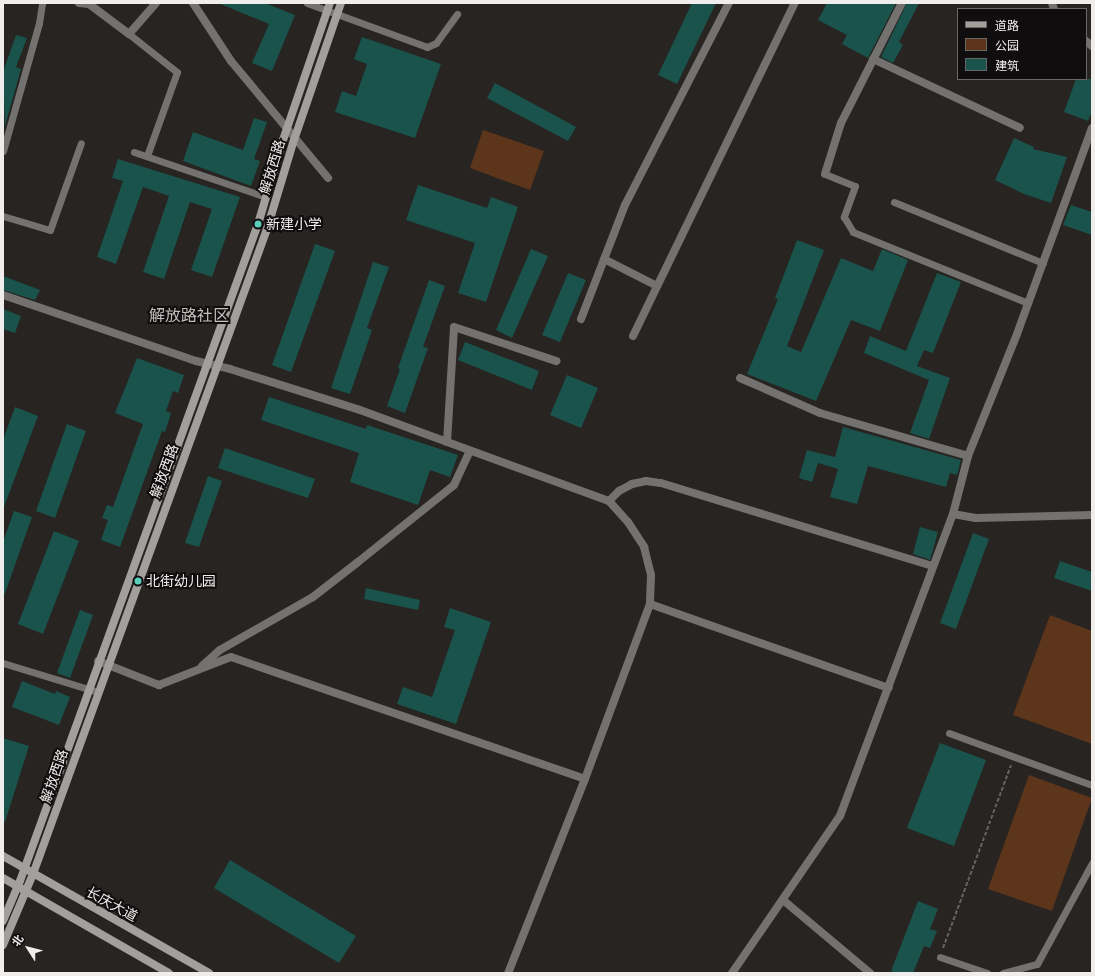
<!DOCTYPE html>
<html>
<head>
<meta charset="utf-8">
<style>
	body { margin:0 }
	#map { position:relative; width:1095px; height:976px; overflow:hidden; background:#272422; font-family:"Work Sans","Noto Sans SC",sans-serif }
	div>[style] { position:absolute }
	[style*='--x'] { left:calc(var(--x)*1px); top:calc(var(--y)*1px); width:calc(var(--w)*1px); rotate:calc(var(--a)*1deg) }
	.green>* { inset:0; background:#5d351b }
	.building>* { inset:0; background:#19534b }
	.path>* { height:2px; margin-top:-1px; transform-origin:0; background:repeating-linear-gradient(90deg,#666361 0 4px,transparent 0 6px) }
	.lane>* { height:7px; margin:-3.5px; padding:0 3.5px; transform-origin:3.5px; border-radius:3.5px; background:#747271 }
	.street>* { height:8px; margin:-4px; padding:0 4px; transform-origin:4px; border-radius:4px; background:#747271 }
	.secondary>* { height:8px; margin:-4px; padding:0 4px; transform-origin:4px; border-radius:4px; background:#a29f9d }
	.dots>* { width:11px; height:11px; translate:-50% -50%; box-sizing:border-box; border:2px solid #0f0d0d; border-radius:50% }
	span { translate:-50% -50%; white-space:nowrap; text-align:center; line-height:1.15; -webkit-text-stroke:4px #0f0d0d; paint-order:stroke }
	.street-label { font-size:14px; color:#f0eeec }
	.poi-label { font-size:14px; color:#f0eeec }
	.left { translate:0 -50%; text-align:left }
	.quarter-label { font-size:16px; color:#c4bfbd }
	.frame { position:absolute; inset:0; border:4px solid #f0eeec; pointer-events:none }
	.legend { position:absolute; left:957px; top:8px; width:130px; height:72px; box-sizing:border-box; background:#0f0d0d; border:1px solid #696766; margin:0; padding:5px 7px; list-style:none; font-size:12px; color:#f0eeec }
	.legend li { display:flex; align-items:center; gap:8px; height:20px }
	.legend b { width:20px; border:1px solid #696766 }
	.north { position:absolute; left:8px; top:928px; width:40px; height:40px; -webkit-text-stroke:3px #0f0d0d; paint-order:stroke; rotate:306deg; font-size:11px; font-weight:700; line-height:16px; text-align:center; color:#f0eeec }
	.north::after { content:''; display:block; margin:auto; width:14px; height:18px; background:#f0eeec; clip-path:polygon(50% 0,100% 100%,50% 72%,0 100%) }
</style>
</head>
<body>
<div id="map">
	<div class="green">
		<i style="clip-path:polygon(483px 130px,544px 151px,530px 190px,470px 168px)"></i>
		<i style="clip-path:polygon(1050px 615px,1092px 631px,1092px 744px,1013px 715px)"></i>
		<i style="clip-path:polygon(1029px 775px,1092px 798px,1052px 911px,988px 889px)"></i>
	</div>
	<div class="building">
		<i style="clip-path:polygon(218px 3px,265px 3px,295px 15px,272px 71px,252px 63px,269px 24px)"></i>
		<i style="clip-path:polygon(692px 3px,716px 3px,677px 84px,658px 75px)"></i>
		<i style="clip-path:polygon(827px 3px,896px 3px,868px 58px,842px 44px,847px 35px,818px 20px)"></i>
		<i style="clip-path:polygon(907px 3px,919px 3px,899px 42px,903px 45px,893px 63px,881px 57px)"></i>
		<i style="clip-path:polygon(16px 35px,27px 38px,16px 67px,21px 69px,5px 126px,3px 72px)"></i>
		<i style="clip-path:polygon(362px 37px,441px 64px,415px 138px,335px 112px,342px 91px,356px 96px,367px 64px,354px 59px)"></i>
		<i style="clip-path:polygon(1076px 79px,1092px 79px,1092px 111px,1088px 121px,1064px 112px)"></i>
		<i style="clip-path:polygon(495px 83px,576px 127px,568px 141px,487px 98px)"></i>
		<i style="clip-path:polygon(254px 118px,267px 122px,254px 159px,260px 161px,251px 186px,183px 161px,193px 132px,243px 150px)"></i>
		<i style="clip-path:polygon(1014px 138px,1034px 147px,1033px 149px,1067px 157px,1051px 203px,1024px 194px,995px 180px)"></i>
		<i style="clip-path:polygon(118px 159px,240px 197px,212px 277px,191px 270px,212px 209px,190px 202px,164px 279px,143px 272px,169px 196px,143px 187px,116px 264px,97px 257px,123px 181px,112px 178px)"></i>
		<i style="clip-path:polygon(418px 185px,487px 208px,491px 197px,518px 207px,486px 302px,458px 293px,475px 243px,406px 220px)"></i>
		<i style="clip-path:polygon(1071px 205px,1092px 212px,1092px 235px,1063px 225px)"></i>
		<i style="clip-path:polygon(797px 240px,824px 250px,787px 346px,801px 352px,841px 258px,873px 271px,882px 249px,908px 260px,880px 331px,851px 320px,816px 401px,747px 374px,778px 299px,775px 298px)"></i>
		<i style="clip-path:polygon(315px 244px,335px 251px,291px 372px,272px 365px)"></i>
		<i style="clip-path:polygon(531px 249px,548px 256px,512px 338px,496px 330px)"></i>
		<i style="clip-path:polygon(373px 262px,389px 267px,367px 328px,372px 330px,350px 394px,331px 388px)"></i>
		<i style="clip-path:polygon(568px 273px,586px 280px,560px 342px,542px 335px)"></i>
		<i style="clip-path:polygon(937px 273px,961px 282px,933px 353px,924px 350px,917px 366px,950px 378px,929px 439px,910px 433px,929px 380px,864px 353px,870px 336px,906px 351px)"></i>
		<i style="clip-path:polygon(3px 276px,40px 290px,35px 300px,3px 290px)"></i>
		<i style="clip-path:polygon(429px 280px,445px 286px,423px 347px,428px 348px,405px 413px,387px 406px,400px 369px,398px 368px)"></i>
		<i style="clip-path:polygon(3px 309px,21px 316px,15px 333px,3px 329px)"></i>
		<i style="clip-path:polygon(465px 342px,539px 371px,532px 390px,458px 360px)"></i>
		<i style="clip-path:polygon(137px 358px,184px 375px,178px 393px,173px 391px,166px 411px,171px 413px,165px 432px,162px 431px,120px 547px,101px 540px,108px 520px,102px 518px,107px 505px,113px 507px,143px 424px,115px 413px)"></i>
		<i style="clip-path:polygon(567px 375px,598px 388px,581px 428px,550px 415px)"></i>
		<i style="clip-path:polygon(269px 397px,366px 429px,367px 425px,458px 455px,450px 477px,430px 470px,418px 505px,350px 482px,359px 453px,261px 420px)"></i>
		<i style="clip-path:polygon(15px 407px,38px 416px,4px 507px,3px 440px)"></i>
		<i style="clip-path:polygon(67px 424px,86px 431px,55px 518px,36px 511px)"></i>
		<i style="clip-path:polygon(843px 427px,961px 460px,957px 475px,950px 473px,946px 487px,868px 466px,857px 504px,830px 497px,838px 469px,818px 463px,812px 482px,799px 478px,807px 450px,835px 457px)"></i>
		<i style="clip-path:polygon(225px 448px,315px 479px,308px 498px,218px 468px)"></i>
		<i style="clip-path:polygon(208px 476px,222px 481px,199px 547px,185px 543px)"></i>
		<i style="clip-path:polygon(14px 511px,32px 517px,4px 596px,3px 542px)"></i>
		<i style="clip-path:polygon(920px 527px,938px 532px,930px 560px,913px 554px)"></i>
		<i style="clip-path:polygon(54px 531px,79px 541px,43px 634px,18px 624px)"></i>
		<i style="clip-path:polygon(973px 533px,989px 539px,956px 629px,940px 623px)"></i>
		<i style="clip-path:polygon(1060px 561px,1092px 572px,1092px 591px,1054px 578px)"></i>
		<i style="clip-path:polygon(366px 588px,420px 600px,418px 610px,364px 599px)"></i>
		<i style="clip-path:polygon(450px 608px,491px 622px,456px 724px,397px 704px,403px 687px,432px 697px,455px 630px,444px 627px)"></i>
		<i style="clip-path:polygon(80px 610px,93px 615px,70px 678px,57px 673px)"></i>
		<i style="clip-path:polygon(22px 681px,55px 694px,56px 691px,70px 697px,59px 725px,12px 707px)"></i>
		<i style="clip-path:polygon(3px 738px,29px 746px,5px 822px,3px 822px)"></i>
		<i style="clip-path:polygon(940px 743px,986px 760px,954px 846px,907px 828px)"></i>
		<i style="clip-path:polygon(230px 860px,356px 936px,339px 963px,214px 888px)"></i>
		<i style="clip-path:polygon(918px 901px,938px 909px,930px 929px,937px 931px,930px 948px,924px 946px,913px 973px,896px 973px,891px 971px)"></i>
	</div>
	<div class="path">
		<i style="--x:943;--y:948;--w:195;--a:-69.6"></i>
	</div>
	<div class="lane">
		<i style="--x:307;--y:3;--w:128;--a:20.1"></i>
		<i style="--x:427;--y:47;--w:10;--a:-24"></i>
		<i style="--x:436;--y:43;--w:36;--a:-54"></i>
		<i style="--x:129;--y:34;--w:61;--a:38.4"></i>
		<i style="--x:177;--y:72;--w:89;--a:109.7"></i>
		<i style="--x:3;--y:151;--w:133;--a:-74.3"></i>
		<i style="--x:39;--y:23;--w:20;--a:-81"></i>
		<i style="--x:134;--y:152;--w:139;--a:18.8"></i>
		<i style="--x:825;--y:174;--w:32;--a:22"></i>
		<i style="--x:855;--y:186;--w:33;--a:110"></i>
		<i style="--x:844;--y:217;--w:17;--a:59"></i>
		<i style="--x:853;--y:232;--w:189;--a:22.1"></i>
		<i style="--x:894;--y:202;--w:161;--a:22.3"></i>
		<i style="--x:3;--y:216;--w:49;--a:16.6"></i>
		<i style="--x:50;--y:230;--w:92;--a:-70.4"></i>
		<i style="--x:3;--y:663;--w:99;--a:17"></i>
		<i style="--x:949;--y:733;--w:152;--a:20"></i>
		<i style="--x:940;--y:957;--w:50;--a:18.8"></i>
		<i style="--x:1003;--y:973;--w:35;--a:-15"></i>
		<i style="--x:1037;--y:964;--w:115;--a:-61.4"></i>
	</div>
	<div class="street">
		<i style="--x:79;--y:3;--w:10;--a:6"></i>
		<i style="--x:89;--y:4;--w:50;--a:36.9"></i>
		<i style="--x:129;--y:34;--w:41;--a:-48.9"></i>
		<i style="--x:193;--y:3;--w:69;--a:56.8"></i>
		<i style="--x:231;--y:61;--w:152;--a:50.3"></i>
		<i style="--x:1052;--y:3;--w:6;--a:72"></i>
		<i style="--x:1086;--y:41;--w:8;--a:40"></i>
		<i style="--x:873;--y:59;--w:162;--a:25.1"></i>
		<i style="--x:825;--y:174;--w:53;--a:-72.6"></i>
		<i style="--x:841;--y:123;--w:135;--a:-63.1"></i>
		<i style="--x:604;--y:259;--w:59;--a:27"></i>
		<i style="--x:3;--y:295;--w:204;--a:18.9"></i>
		<i style="--x:196;--y:361;--w:35;--a:13"></i>
		<i style="--x:230;--y:369;--w:136;--a:17.5"></i>
		<i style="--x:360;--y:410;--w:265;--a:20.1"></i>
		<i style="--x:609;--y:501;--w:28;--a:48"></i>
		<i style="--x:628;--y:522;--w:30;--a:57"></i>
		<i style="--x:644;--y:547;--w:29;--a:76"></i>
		<i style="--x:651;--y:575;--w:29;--a:92"></i>
		<i style="--x:650;--y:604;--w:187;--a:110.4"></i>
		<i style="--x:585;--y:779;--w:209;--a:111.6"></i>
		<i style="--x:581;--y:319;--w:122;--a:-68.9"></i>
		<i style="--x:625;--y:205;--w:227;--a:-62.8"></i>
		<i style="--x:633;--y:336;--w:370;--a:-64.1"></i>
		<i style="--x:740;--y:378;--w:87;--a:23.6"></i>
		<i style="--x:820;--y:413;--w:154;--a:16.2"></i>
		<i style="--x:447;--y:442;--w:115;--a:-86.5"></i>
		<i style="--x:454;--y:327;--w:108;--a:18.4"></i>
		<i style="--x:609;--y:501;--w:14;--a:-45"></i>
		<i style="--x:619;--y:491;--w:15;--a:-28"></i>
		<i style="--x:632;--y:484;--w:14;--a:-12"></i>
		<i style="--x:646;--y:481;--w:15;--a:8"></i>
		<i style="--x:661;--y:483;--w:283;--a:17"></i>
		<i style="--x:953;--y:514;--w:23;--a:10"></i>
		<i style="--x:976;--y:518;--w:116;--a:-1.5"></i>
		<i style="--x:650;--y:604;--w:253;--a:19.4"></i>
		<i style="--x:98;--y:661;--w:66;--a:21.5"></i>
		<i style="--x:159;--y:685;--w:77;--a:-21.3"></i>
		<i style="--x:231;--y:657;--w:374;--a:19"></i>
		<i style="--x:202;--y:666;--w:24;--a:-42"></i>
		<i style="--x:220;--y:650;--w:107;--a:-29.7"></i>
		<i style="--x:313;--y:597;--w:57;--a:-37.9"></i>
		<i style="--x:358;--y:562;--w:123;--a:-38.7"></i>
		<i style="--x:454;--y:485;--w:38;--a:-65"></i>
		<i style="--x:783;--y:900;--w:114;--a:40"></i>
		<i style="--x:732;--y:973;--w:191;--a:-55.5"></i>
		<i style="--x:840;--y:816;--w:322;--a:-69.5"></i>
		<i style="--x:953;--y:514;--w:60;--a:-75.5"></i>
		<i style="--x:968;--y:456;--w:131;--a:-68.1"></i>
		<i style="--x:1017;--y:334;--w:219;--a:-70"></i>
	</div>
	<div class="secondary">
		<i style="--x:3;--y:856;--w:237;--a:29.6"></i>
		<i style="--x:3;--y:878;--w:191;--a:29.8"></i>
		<i style="--x:3;--y:921;--w:43;--a:-67"></i>
		<i style="--x:20;--y:881;--w:699;--a:-70.09"></i>
		<i style="--x:258;--y:224;--w:88;--a:-73.4"></i>
		<i style="--x:283;--y:140;--w:145;--a:-71.1"></i>
		<i style="--x:3;--y:945;--w:77;--a:-67.1"></i>
		<i style="--x:33;--y:874;--w:686;--a:-70.06"></i>
		<i style="--x:267;--y:229;--w:90;--a:-73.2"></i>
		<i style="--x:293;--y:143;--w:148;--a:-71.1"></i>
	</div>
	<div class="dots">
		<i style="left:258px;top:224px;background:#5acebd"></i>
		<i style="left:138px;top:581px;background:#5acebd"></i>
	</div>
	<div class="street-label">
		<span style="left:272px;top:167px;rotate:-73deg">解放西路</span>
		<span style="left:164px;top:471px;rotate:-70deg">解放西路</span>
		<span style="left:54px;top:776px;rotate:-71deg">解放西路</span>
		<span style="left:112px;top:904px;rotate:29deg">长庆大道</span>
	</div>
	<div class="poi-label">
		<span class="left" style="left:266px;top:224px">新建小学</span>
		<span class="left" style="left:146px;top:581px">北街幼儿园</span>
	</div>
	<div class="quarter-label">
		<span style="left:189px;top:316px">解放路社区</span>
	</div>
	<div class="frame"></div>
	<ul class="legend">
	<li><b style="height:5px;background:#a29f9d"></b>道路</li>
	<li><b style="height:11px;background:#5d351b"></b>公园</li>
	<li><b style="height:11px;background:#19534b"></b>建筑</li>
	</ul>
	<div class="north">北</div>
</div>
</body>
</html>
